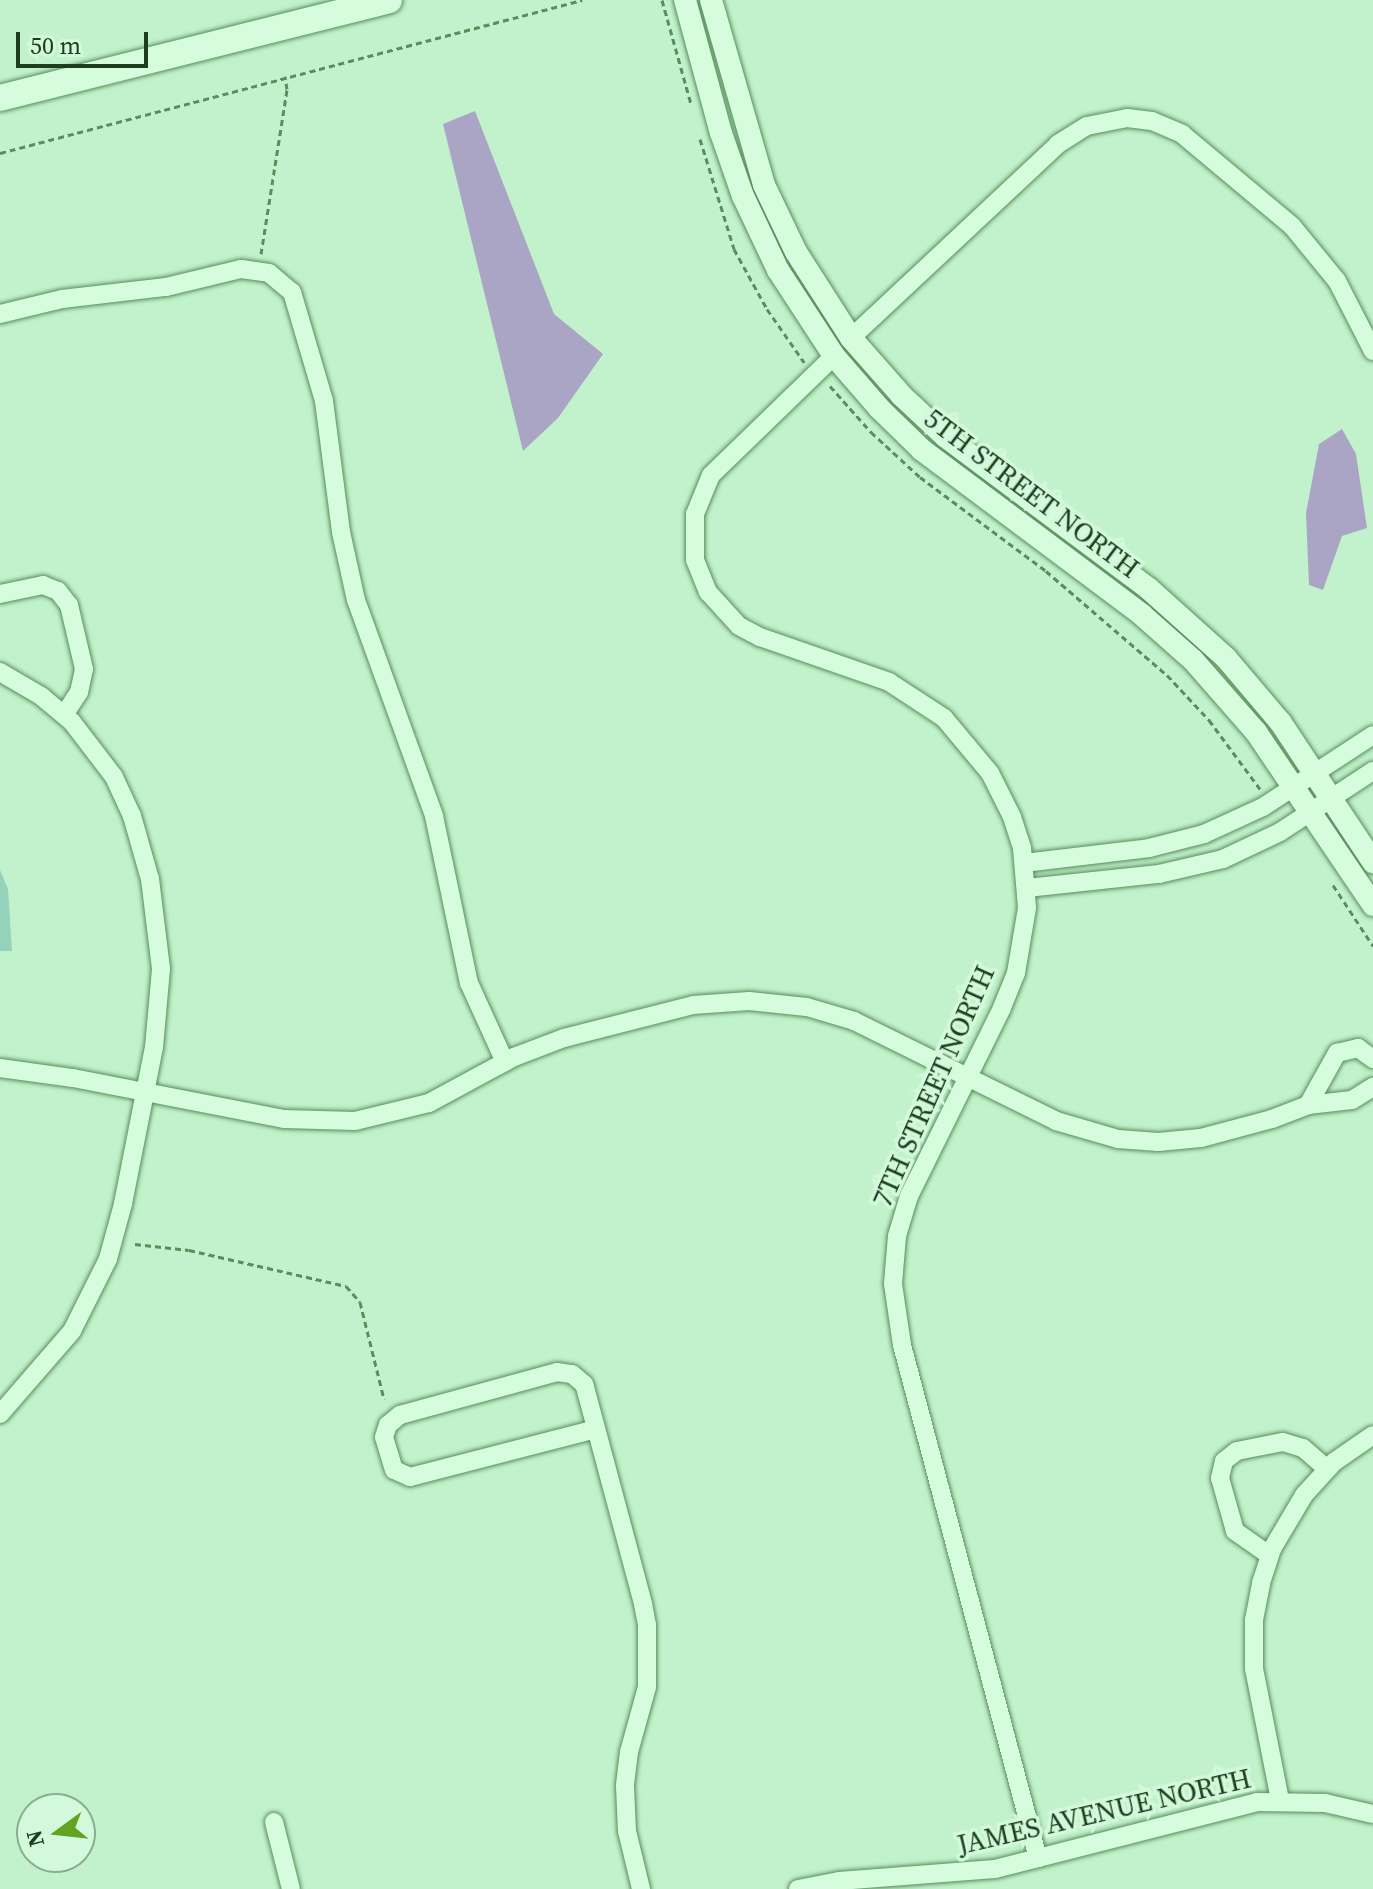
<!DOCTYPE html>
<html>
<head>
<meta charset="utf-8">
<style>
	body { margin:0 }
	#map { position:relative; width:1373px; height:1889px; overflow:hidden; background:#c2f2cc; font-family:"Source Serif 4",serif }
	div>[style] { position:absolute }
	[style*='--x'] { left:calc(var(--x)*1px); top:calc(var(--y)*1px); width:calc(var(--w)*1px); rotate:calc(var(--a)*1deg) }
	.green>* { inset:0; background:#94d2bb }
	.water>* { inset:0; background:#aba5c5 }
	.path>* { height:3px; margin-top:-1.5px; transform-origin:0; background:repeating-linear-gradient(90deg,#578e59 0 6px,transparent 0 10px) }
	.roads { filter:drop-shadow(0 0 2px #578e59) drop-shadow(0 0 2px #578e59) }
	.minor>* { height:18px; margin:-9px; padding:0 9px; transform-origin:9px; border-radius:9px; background:#d6fcde }
	.tertiary>* { height:22px; margin:-11px; padding:0 11px; transform-origin:11px; border-radius:11px; background:#d6fcde }
	.secondary>* { height:26px; margin:-13px; padding:0 13px; transform-origin:13px; border-radius:13px; background:#d6fcde }
	span { translate:-50% -50%; white-space:nowrap; text-align:center; line-height:1.15; -webkit-text-stroke:7px #d2f9db; paint-order:stroke }
	.street-label { font-size:28px; color:#1d3d1d }
	.north { position:absolute; left:16px; top:1793px; width:80px; height:80px; box-sizing:border-box; background:#d2f9db; border:2px solid #8aae8f; border-radius:50%; rotate:255deg; font-size:22px; font-weight:700; line-height:32px; text-align:center; color:#1d3d1d }
	.north::after { content:''; display:block; margin:auto; width:28px; height:36px; background:#62a420; clip-path:polygon(50% 0,100% 100%,50% 72%,0 100%) }
	.scale { position:absolute; left:16px; top:32px; width:132px; height:36px; box-sizing:border-box; border:4px solid #1d3d1d; border-top:0; padding-left:10px; font-size:24px; line-height:28px; white-space:nowrap; color:#1d3d1d; -webkit-text-stroke:6px #d2f9db; paint-order:stroke }
</style>
</head>
<body>
<div id="map">
	<div class="green">
		<i style="clip-path:polygon(0 870px,8px 889px,12px 951px,0 951px)"></i>
	</div>
	<div class="water">
		<i style="clip-path:polygon(475px 111px,554px 314px,603px 354px,558px 418px,523px 451px,443px 124px)"></i>
		<i style="clip-path:polygon(1342px 429px,1356px 454px,1367px 528px,1342px 536px,1323px 590px,1309px 585px,1306px 513px,1319px 444px)"></i>
	</div>
	<div class="path">
		<i style="--x:662;--y:0;--w:108;--a:74.4"></i>
		<i style="--x:700;--y:139;--w:115;--a:72.8"></i>
		<i style="--x:734;--y:249;--w:68;--a:61.2"></i>
		<i style="--x:767;--y:309;--w:65;--a:55.1"></i>
		<i style="--x:0;--y:153;--w:602;--a:-14.73"></i>
		<i style="--x:261;--y:254;--w:167;--a:-81"></i>
		<i style="--x:287;--y:89;--w:13;--a:-99"></i>
		<i style="--x:830;--y:386;--w:62;--a:48.3"></i>
		<i style="--x:871;--y:432;--w:67;--a:42.6"></i>
		<i style="--x:920;--y:477;--w:157;--a:36.7"></i>
		<i style="--x:1046;--y:571;--w:160;--a:40.7"></i>
		<i style="--x:1167;--y:675;--w:62;--a:47"></i>
		<i style="--x:1209;--y:720;--w:86;--a:53.5"></i>
		<i style="--x:1333;--y:885;--w:73;--a:56.7"></i>
		<i style="--x:135;--y:1244;--w:54;--a:6.3"></i>
		<i style="--x:189;--y:1250;--w:161;--a:12.9"></i>
		<i style="--x:346;--y:1286;--w:21;--a:49"></i>
		<i style="--x:360;--y:1302;--w:100;--a:76.1"></i>
	</div>
	<div class="roads">
		<div class="minor">
			<i style="--x:0;--y:314;--w:64;--a:-13.6"></i>
			<i style="--x:62;--y:299;--w:105;--a:-6.6"></i>
			<i style="--x:166;--y:287;--w:77;--a:-13.5"></i>
			<i style="--x:241;--y:269;--w:28;--a:8"></i>
			<i style="--x:269;--y:273;--w:30;--a:40"></i>
			<i style="--x:292;--y:292;--w:114;--a:73.6"></i>
			<i style="--x:324;--y:401;--w:132;--a:82.6"></i>
			<i style="--x:341;--y:532;--w:70;--a:77.6"></i>
			<i style="--x:356;--y:600;--w:230;--a:70.1"></i>
			<i style="--x:434;--y:816;--w:171;--a:78.2"></i>
			<i style="--x:469;--y:983;--w:87;--a:65.5"></i>
			<i style="--x:851;--y:338;--w:284;--a:-43.1"></i>
			<i style="--x:1058;--y:144;--w:34;--a:-32"></i>
			<i style="--x:1087;--y:126;--w:41;--a:-11.3"></i>
			<i style="--x:1127;--y:118;--w:25;--a:7"></i>
			<i style="--x:1152;--y:121;--w:33;--a:23"></i>
			<i style="--x:1182;--y:134;--w:143;--a:39.9"></i>
			<i style="--x:1292;--y:226;--w:71;--a:50.7"></i>
			<i style="--x:1337;--y:281;--w:79;--a:62.8"></i>
			<i style="--x:834;--y:356;--w:171;--a:135.9"></i>
			<i style="--x:711;--y:475;--w:42;--a:112.3"></i>
			<i style="--x:695;--y:514;--w:46;--a:90"></i>
			<i style="--x:695;--y:560;--w:35;--a:68"></i>
			<i style="--x:708;--y:592;--w:46;--a:47.6"></i>
			<i style="--x:739;--y:626;--w:24;--a:28"></i>
			<i style="--x:760;--y:637;--w:137;--a:19.2"></i>
			<i style="--x:889;--y:682;--w:66;--a:33.2"></i>
			<i style="--x:944;--y:718;--w:72;--a:50.1"></i>
			<i style="--x:990;--y:773;--w:49;--a:63.4"></i>
			<i style="--x:1012;--y:817;--w:33;--a:72"></i>
			<i style="--x:1022;--y:848;--w:60;--a:85.2"></i>
			<i style="--x:1027;--y:908;--w:66;--a:99.6"></i>
			<i style="--x:1016;--y:973;--w:38;--a:112"></i>
			<i style="--x:1002;--y:1008;--w:210;--a:116.3"></i>
			<i style="--x:909;--y:1196;--w:42;--a:106.7"></i>
			<i style="--x:897;--y:1236;--w:48;--a:94.8"></i>
			<i style="--x:893;--y:1284;--w:62;--a:81.6"></i>
			<i style="--x:902;--y:1345;--w:531;--a:75.15"></i>
			<i style="--x:0;--y:594;--w:44;--a:-11.8"></i>
			<i style="--x:43;--y:585;--w:16;--a:22"></i>
			<i style="--x:58;--y:591;--w:18;--a:52"></i>
			<i style="--x:69;--y:605;--w:66;--a:76.8"></i>
			<i style="--x:84;--y:669;--w:24;--a:102"></i>
			<i style="--x:79;--y:692;--w:27;--a:123"></i>
			<i style="--x:0;--y:672;--w:48;--a:30.3"></i>
			<i style="--x:41;--y:696;--w:40;--a:40"></i>
			<i style="--x:72;--y:722;--w:69;--a:52.6"></i>
			<i style="--x:114;--y:777;--w:43;--a:65.2"></i>
			<i style="--x:132;--y:816;--w:66;--a:74.1"></i>
			<i style="--x:150;--y:879;--w:91;--a:83"></i>
			<i style="--x:161;--y:969;--w:78;--a:95.1"></i>
			<i style="--x:154;--y:1047;--w:160;--a:101.2"></i>
			<i style="--x:123;--y:1204;--w:57;--a:105.3"></i>
			<i style="--x:108;--y:1259;--w:80;--a:116.6"></i>
			<i style="--x:72;--y:1331;--w:110;--a:130.9"></i>
			<i style="--x:1024;--y:863;--w:126;--a:-6.8"></i>
			<i style="--x:1149;--y:848;--w:57;--a:-14.3"></i>
			<i style="--x:1204;--y:834;--w:65;--a:-24.6"></i>
			<i style="--x:1263;--y:807;--w:131;--a:-33.2"></i>
			<i style="--x:1027;--y:888;--w:133;--a:-6.1"></i>
			<i style="--x:1159;--y:874;--w:66;--a:-13.2"></i>
			<i style="--x:1223;--y:859;--w:63;--a:-25.3"></i>
			<i style="--x:1280;--y:832;--w:111;--a:-33.3"></i>
			<i style="--x:0;--y:1068;--w:74;--a:7.8"></i>
			<i style="--x:73;--y:1078;--w:215;--a:11"></i>
			<i style="--x:284;--y:1119;--w:71;--a:1.6"></i>
			<i style="--x:355;--y:1121;--w:76;--a:-13.7"></i>
			<i style="--x:429;--y:1103;--w:97;--a:-28.4"></i>
			<i style="--x:514;--y:1057;--w:53;--a:-20.8"></i>
			<i style="--x:564;--y:1038;--w:133;--a:-14.3"></i>
			<i style="--x:693;--y:1005;--w:56;--a:-4.1"></i>
			<i style="--x:749;--y:1001;--w:58;--a:5.9"></i>
			<i style="--x:807;--y:1007;--w:49;--a:16.6"></i>
			<i style="--x:854;--y:1021;--w:225;--a:26.3"></i>
			<i style="--x:1056;--y:1121;--w:65;--a:16.2"></i>
			<i style="--x:1118;--y:1139;--w:40;--a:4.3"></i>
			<i style="--x:1158;--y:1142;--w:43;--a:-5.3"></i>
			<i style="--x:1201;--y:1138;--w:73;--a:-15"></i>
			<i style="--x:1272;--y:1119;--w:39;--a:-21"></i>
			<i style="--x:1308;--y:1105;--w:44;--a:-6.5"></i>
			<i style="--x:1352;--y:1100;--w:25;--a:-32"></i>
			<i style="--x:1308;--y:1105;--w:60;--a:-60.9"></i>
			<i style="--x:1337;--y:1053;--w:22;--a:-13"></i>
			<i style="--x:1358;--y:1048;--w:19;--a:36"></i>
			<i style="--x:596;--y:1429;--w:192;--a:165.5"></i>
			<i style="--x:410;--y:1477;--w:17;--a:-156"></i>
			<i style="--x:394;--y:1470;--w:34;--a:-107"></i>
			<i style="--x:384;--y:1437;--w:13;--a:-72"></i>
			<i style="--x:388;--y:1425;--w:16;--a:-40"></i>
			<i style="--x:400;--y:1415;--w:163;--a:-15.3"></i>
			<i style="--x:557;--y:1372;--w:15;--a:8"></i>
			<i style="--x:572;--y:1374;--w:16;--a:40"></i>
			<i style="--x:584;--y:1384;--w:3;--a:72"></i>
			<i style="--x:585;--y:1387;--w:225;--a:75"></i>
			<i style="--x:643;--y:1604;--w:21;--a:79"></i>
			<i style="--x:647;--y:1625;--w:62;--a:90"></i>
			<i style="--x:647;--y:1687;--w:67;--a:105.5"></i>
			<i style="--x:629;--y:1752;--w:34;--a:97"></i>
			<i style="--x:625;--y:1786;--w:45;--a:87.5"></i>
			<i style="--x:627;--y:1831;--w:60;--a:76.4"></i>
			<i style="--x:1269;--y:1555;--w:42;--a:-144.8"></i>
			<i style="--x:1235;--y:1531;--w:55;--a:-105.8"></i>
			<i style="--x:1220;--y:1478;--w:17;--a:-77"></i>
			<i style="--x:1224;--y:1461;--w:16;--a:-38"></i>
			<i style="--x:1237;--y:1451;--w:47;--a:-11.1"></i>
			<i style="--x:1283;--y:1442;--w:21;--a:17"></i>
			<i style="--x:1303;--y:1448;--w:32;--a:41"></i>
			<i style="--x:1280;--y:1800;--w:134;--a:-101.2"></i>
			<i style="--x:1254;--y:1669;--w:49;--a:-90"></i>
			<i style="--x:1254;--y:1620;--w:38;--a:-79"></i>
			<i style="--x:1261;--y:1583;--w:36;--a:-72"></i>
			<i style="--x:1272;--y:1549;--w:63;--a:-59.3"></i>
			<i style="--x:1304;--y:1495;--w:45;--a:-47.7"></i>
			<i style="--x:1334;--y:1462;--w:47;--a:-34.7"></i>
			<i style="--x:274;--y:1822;--w:69;--a:75.8"></i>
			<i style="--x:798;--y:1889;--w:42;--a:-11"></i>
			<i style="--x:839;--y:1881;--w:156;--a:-4.4"></i>
			<i style="--x:995;--y:1869;--w:270;--a:-14.3"></i>
			<i style="--x:1257;--y:1802;--w:68;--a:0.8"></i>
			<i style="--x:1325;--y:1803;--w:49;--a:12.9"></i>
		</div>
		<div class="tertiary">
			<i style="--x:685;--y:0;--w:138;--a:74.9"></i>
			<i style="--x:721;--y:133;--w:67;--a:70.8"></i>
			<i style="--x:743;--y:196;--w:82;--a:64.7"></i>
			<i style="--x:778;--y:270;--w:103;--a:56.9"></i>
			<i style="--x:834;--y:356;--w:69;--a:49.1"></i>
			<i style="--x:879;--y:408;--w:60;--a:44.3"></i>
			<i style="--x:922;--y:450;--w:274;--a:36.8"></i>
			<i style="--x:1141;--y:614;--w:69;--a:41.5"></i>
			<i style="--x:1193;--y:660;--w:96;--a:48.8"></i>
			<i style="--x:1256;--y:732;--w:209;--a:55.9"></i>
			<i style="--x:711;--y:0;--w:192;--a:74"></i>
			<i style="--x:764;--y:185;--w:74;--a:64.5"></i>
			<i style="--x:796;--y:252;--w:102;--a:57.4"></i>
			<i style="--x:851;--y:338;--w:77;--a:48.7"></i>
			<i style="--x:902;--y:396;--w:60;--a:43"></i>
			<i style="--x:946;--y:437;--w:252;--a:36.8"></i>
			<i style="--x:1148;--y:588;--w:105;--a:41.9"></i>
			<i style="--x:1226;--y:658;--w:85;--a:49.8"></i>
			<i style="--x:1281;--y:723;--w:167;--a:56.5"></i>
		</div>
		<div class="secondary">
			<i style="--x:0;--y:98;--w:401;--a:-14.1"></i>
		</div>
	</div>
	<div class="street-label">
		<span style="left:1032px;top:493px;rotate:37deg">5TH STREET NORTH</span>
		<span style="left:933px;top:1086px;rotate:-66deg">7TH STREET NORTH</span>
		<span style="left:1104px;top:1811px;rotate:-13deg">JAMES AVENUE NORTH</span>
	</div>
	<div class="north">N</div>
	<div class="scale">50 m</div>
</div>
</body>
</html>
